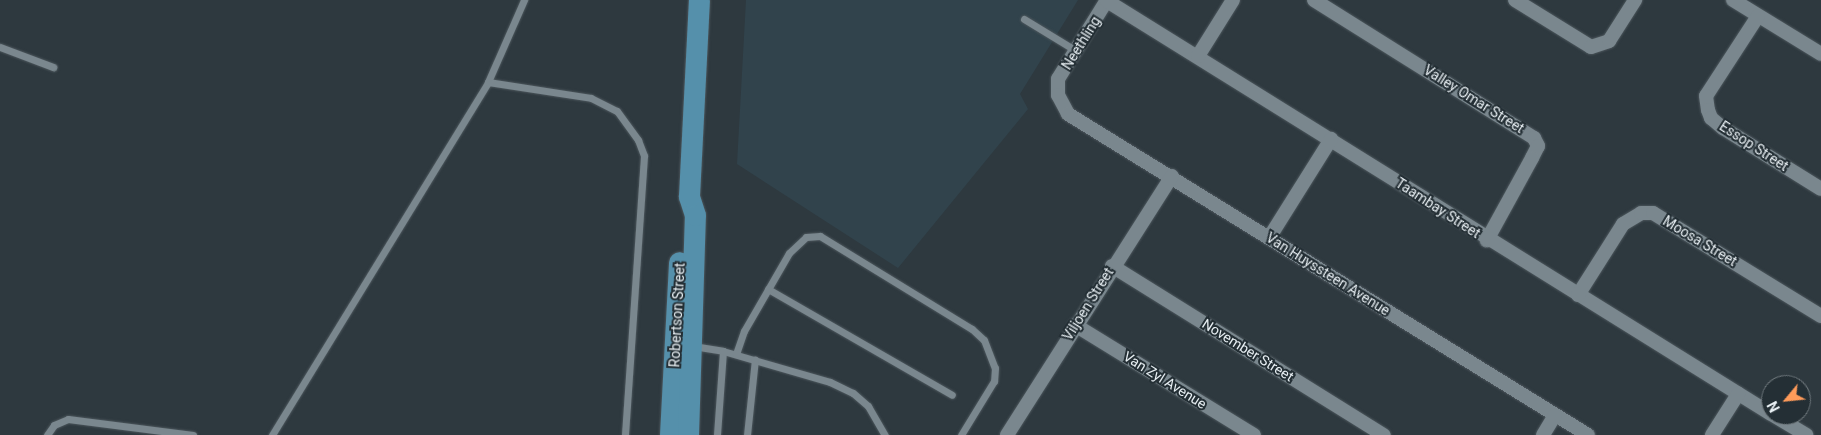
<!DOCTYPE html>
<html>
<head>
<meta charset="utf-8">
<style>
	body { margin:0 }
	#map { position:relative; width:1821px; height:435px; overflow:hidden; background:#2e393f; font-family:Roboto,sans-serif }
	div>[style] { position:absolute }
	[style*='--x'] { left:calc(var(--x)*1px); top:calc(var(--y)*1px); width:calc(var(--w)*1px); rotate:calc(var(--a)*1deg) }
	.built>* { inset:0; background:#31434c }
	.roads { filter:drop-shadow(0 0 1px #4c565c) drop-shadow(0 0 1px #4c565c) }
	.service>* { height:7px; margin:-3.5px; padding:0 3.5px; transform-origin:3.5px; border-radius:3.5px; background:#7a878e }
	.minor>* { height:14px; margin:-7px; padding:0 7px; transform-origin:7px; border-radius:7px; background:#7a878e }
	.primary>* { height:21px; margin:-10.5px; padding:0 10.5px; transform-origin:10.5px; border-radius:10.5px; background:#5590ab }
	span { translate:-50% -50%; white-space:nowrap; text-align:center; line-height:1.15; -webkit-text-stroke:4px #242f35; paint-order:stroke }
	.street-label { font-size:14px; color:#e9f0f4 }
	.north { position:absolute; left:1761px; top:375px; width:50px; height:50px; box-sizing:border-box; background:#242f35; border:1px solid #737c81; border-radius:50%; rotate:242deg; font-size:14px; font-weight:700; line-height:20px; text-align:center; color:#e9f0f4 }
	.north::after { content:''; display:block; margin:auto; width:18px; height:22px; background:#ff9b5a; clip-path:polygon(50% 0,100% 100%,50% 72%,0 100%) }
</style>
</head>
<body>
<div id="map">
	<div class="built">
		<i style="clip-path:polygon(746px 0,1078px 0,1020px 94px,1028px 109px,898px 268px,737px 164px)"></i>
	</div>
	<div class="roads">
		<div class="service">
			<i style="--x:1024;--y:19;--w:60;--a:31.3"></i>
			<i style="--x:0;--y:47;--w:57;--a:20.7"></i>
			<i style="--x:488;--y:82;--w:104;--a:8.8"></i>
			<i style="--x:591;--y:98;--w:29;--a:27"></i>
			<i style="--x:617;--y:111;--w:36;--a:54"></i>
			<i style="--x:638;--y:140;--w:17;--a:69"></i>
			<i style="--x:644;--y:156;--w:280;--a:93.9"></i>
			<i style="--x:768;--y:289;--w:212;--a:29.9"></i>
			<i style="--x:693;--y:346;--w:30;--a:9"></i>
			<i style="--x:723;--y:351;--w:84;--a:94.1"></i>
			<i style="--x:723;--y:351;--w:111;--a:16.2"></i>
			<i style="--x:830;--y:382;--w:25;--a:26"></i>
			<i style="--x:853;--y:393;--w:20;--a:41"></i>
			<i style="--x:868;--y:406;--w:34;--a:60"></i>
			<i style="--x:736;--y:354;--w:24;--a:-71"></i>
			<i style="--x:744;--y:331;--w:90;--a:-60"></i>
			<i style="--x:789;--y:253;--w:23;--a:-43"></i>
			<i style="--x:806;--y:237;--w:14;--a:-4"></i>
			<i style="--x:820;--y:236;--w:178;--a:31.5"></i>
			<i style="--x:972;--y:329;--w:16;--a:43"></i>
			<i style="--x:984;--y:340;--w:30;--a:69"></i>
			<i style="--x:995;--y:368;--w:13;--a:94"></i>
			<i style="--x:994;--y:381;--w:63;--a:121.4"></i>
			<i style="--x:47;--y:435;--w:12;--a:-55"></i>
			<i style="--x:54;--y:425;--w:15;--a:-23"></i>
			<i style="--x:68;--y:419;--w:126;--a:7.3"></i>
			<i style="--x:272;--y:435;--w:414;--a:-58.5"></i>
			<i style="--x:488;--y:82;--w:90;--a:-66.3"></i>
			<i style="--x:747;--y:435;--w:76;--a:-84"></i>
		</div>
		<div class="minor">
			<i style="--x:1107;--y:0;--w:93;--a:121.8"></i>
			<i style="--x:1058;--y:79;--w:16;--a:90"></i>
			<i style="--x:1058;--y:95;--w:21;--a:62"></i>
			<i style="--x:1068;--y:114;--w:611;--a:31.69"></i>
			<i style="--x:1314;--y:0;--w:260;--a:32.1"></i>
			<i style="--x:1534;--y:138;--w:9;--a:63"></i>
			<i style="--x:1538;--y:146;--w:13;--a:117"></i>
			<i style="--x:1532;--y:158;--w:94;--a:118.8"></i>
			<i style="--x:1515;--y:0;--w:89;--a:31.7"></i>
			<i style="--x:1591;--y:47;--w:19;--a:-18"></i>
			<i style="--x:1609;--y:41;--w:49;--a:-57.6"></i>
			<i style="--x:1733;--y:0;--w:103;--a:31.5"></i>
			<i style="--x:1107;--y:1;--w:782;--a:31.88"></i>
			<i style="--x:1758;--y:16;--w:95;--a:123"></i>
			<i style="--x:1706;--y:96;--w:14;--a:82"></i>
			<i style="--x:1708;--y:110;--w:9;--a:69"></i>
			<i style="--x:1711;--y:118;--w:16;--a:40"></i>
			<i style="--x:1723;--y:128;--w:115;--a:31.9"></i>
			<i style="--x:1198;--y:56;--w:66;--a:-58"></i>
			<i style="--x:1269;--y:238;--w:117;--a:-57.9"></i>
			<i style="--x:1112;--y:266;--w:320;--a:31.9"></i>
			<i style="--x:1578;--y:295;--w:84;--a:-57.6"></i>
			<i style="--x:1623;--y:224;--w:21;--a:-31"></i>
			<i style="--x:1641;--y:213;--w:12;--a:0"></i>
			<i style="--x:1653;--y:213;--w:197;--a:31.5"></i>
			<i style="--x:1075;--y:325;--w:210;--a:31.6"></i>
			<i style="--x:1773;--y:415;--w:39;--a:31"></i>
			<i style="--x:1007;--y:435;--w:307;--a:-57.5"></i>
			<i style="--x:1543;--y:435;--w:23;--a:-59"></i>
			<i style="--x:1712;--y:435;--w:49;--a:-57.6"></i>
		</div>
		<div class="primary">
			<i style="--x:670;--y:435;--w:173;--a:-87"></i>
			<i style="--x:688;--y:435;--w:220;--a:-88.2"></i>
			<i style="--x:695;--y:215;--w:20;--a:-108"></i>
			<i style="--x:689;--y:196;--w:196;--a:-87.1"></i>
		</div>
	</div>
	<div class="street-label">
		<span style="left:1081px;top:43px;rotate:-58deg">Neethling</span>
		<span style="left:1474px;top:99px;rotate:32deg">Valley Omar Street</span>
		<span style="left:1754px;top:146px;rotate:33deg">Essop Street</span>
		<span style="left:1438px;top:208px;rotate:33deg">Taambay Street</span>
		<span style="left:1700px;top:241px;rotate:31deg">Moosa Street</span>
		<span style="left:1328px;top:274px;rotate:32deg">Van Huyssteen Avenue</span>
		<span style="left:1088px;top:304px;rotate:-58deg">Viljoen Street</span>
		<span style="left:677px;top:315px;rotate:-87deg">Robertson Street</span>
		<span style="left:1248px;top:350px;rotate:32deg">November Street</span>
		<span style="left:1165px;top:380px;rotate:32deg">Van Zyl Avenue</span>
	</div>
	<div class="north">N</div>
</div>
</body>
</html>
